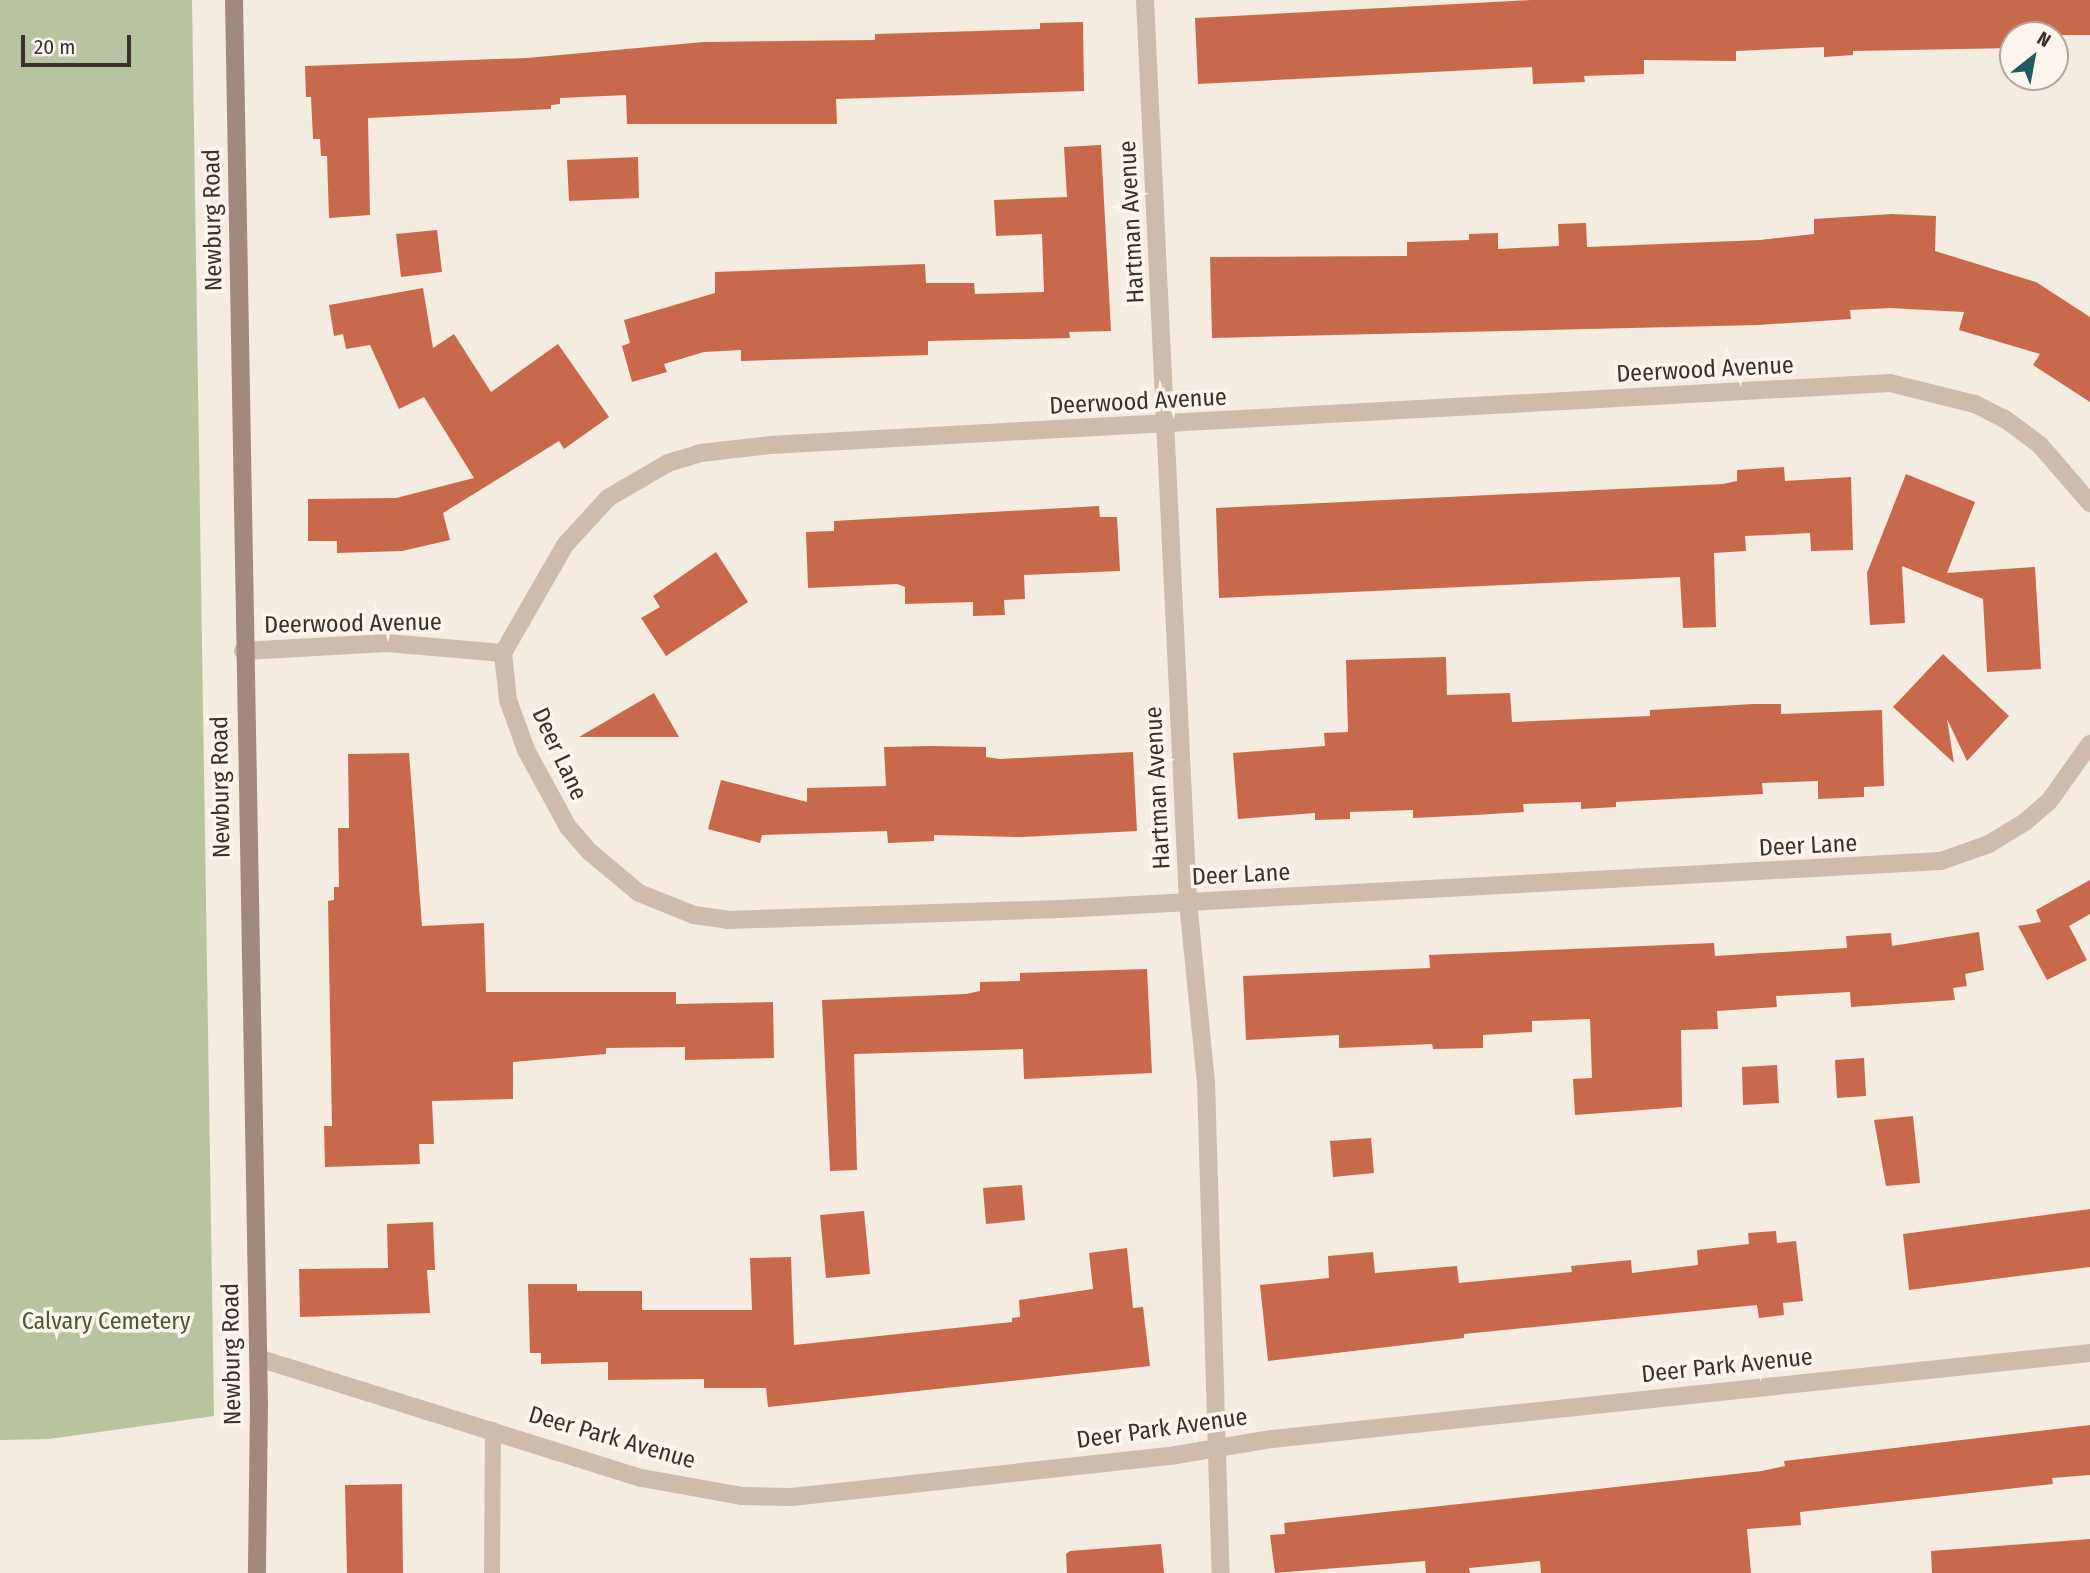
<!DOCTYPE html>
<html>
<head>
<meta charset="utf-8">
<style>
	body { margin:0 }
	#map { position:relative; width:2090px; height:1573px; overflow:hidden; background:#f4ebe1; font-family:"Fira Sans Condensed",sans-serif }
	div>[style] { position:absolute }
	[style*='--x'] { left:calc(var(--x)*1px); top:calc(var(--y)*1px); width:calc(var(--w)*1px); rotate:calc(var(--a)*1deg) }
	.green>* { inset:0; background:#b8c4a0 }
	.building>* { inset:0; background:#c8694b }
	.service>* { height:16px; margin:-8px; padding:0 8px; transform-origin:8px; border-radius:8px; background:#cdbbac }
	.minor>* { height:18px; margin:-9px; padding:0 9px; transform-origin:9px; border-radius:9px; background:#cdbbac }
	.secondary>* { height:18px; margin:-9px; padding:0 9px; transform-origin:9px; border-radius:9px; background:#a18a7d }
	span { translate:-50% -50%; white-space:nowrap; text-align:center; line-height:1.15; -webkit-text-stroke:7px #fbf5ee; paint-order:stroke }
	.street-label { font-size:24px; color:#3b302b }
	.park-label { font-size:24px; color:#4a5a2e }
	.north { position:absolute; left:1999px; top:21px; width:70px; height:70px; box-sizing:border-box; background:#fbf5ee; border:2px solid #aea6a0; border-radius:50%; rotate:31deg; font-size:19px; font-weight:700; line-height:28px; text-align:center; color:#3b302b }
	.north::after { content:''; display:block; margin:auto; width:24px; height:32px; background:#1f5a5e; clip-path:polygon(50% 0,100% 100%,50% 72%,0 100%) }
	.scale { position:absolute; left:21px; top:35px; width:110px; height:32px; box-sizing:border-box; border:4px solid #3b302b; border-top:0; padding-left:9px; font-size:21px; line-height:24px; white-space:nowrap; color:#3b302b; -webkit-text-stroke:5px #fbf5ee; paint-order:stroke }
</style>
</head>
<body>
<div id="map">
	<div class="green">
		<i style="clip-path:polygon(0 0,192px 0,214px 1416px,49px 1439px,0 1440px)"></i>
	</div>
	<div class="building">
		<i style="clip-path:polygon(1531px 0,2090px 0,2090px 35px,2013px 35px,2013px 48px,1853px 51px,1853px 55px,1824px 57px,1824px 47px,1736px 51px,1736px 61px,1644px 60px,1644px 74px,1584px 76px,1585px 82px,1533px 84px,1532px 67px,1198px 84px,1195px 18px)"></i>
		<i style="clip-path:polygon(1083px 22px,1084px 91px,836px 99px,837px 124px,627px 124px,626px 95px,560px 98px,560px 104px,551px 105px,551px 109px,368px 118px,370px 215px,329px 218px,327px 156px,321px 156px,320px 139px,313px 139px,311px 97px,306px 97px,305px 66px,527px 58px,704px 42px,875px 40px,875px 34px,1040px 29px,1040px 23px)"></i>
		<i style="clip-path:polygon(1101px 145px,1111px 331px,1069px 332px,1070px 338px,928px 341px,928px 355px,741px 361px,741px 350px,704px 352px,664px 364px,667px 372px,632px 382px,622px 346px,630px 343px,624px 320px,715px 293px,715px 272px,925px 264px,926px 283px,974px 283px,975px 294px,1044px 292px,1042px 234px,996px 236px,994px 200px,1067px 197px,1064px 147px)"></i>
		<i style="clip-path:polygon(638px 157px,639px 198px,569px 201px,567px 160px)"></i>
		<i style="clip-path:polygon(1892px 214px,1936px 216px,1935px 251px,2036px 282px,2090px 317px,2090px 402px,2033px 365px,2040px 354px,1959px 330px,1964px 312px,1890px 308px,1850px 310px,1851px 319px,1758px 325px,1212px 338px,1210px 257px,1407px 256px,1407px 242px,1469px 240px,1469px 234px,1498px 233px,1498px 249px,1559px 246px,1558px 224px,1586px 223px,1587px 247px,1760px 240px,1814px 234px,1814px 219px)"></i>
		<i style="clip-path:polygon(437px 230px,442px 272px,401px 277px,396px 234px)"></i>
		<i style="clip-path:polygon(423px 288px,433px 348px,454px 334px,491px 392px,558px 344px,609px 417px,564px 449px,559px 441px,443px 513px,450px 540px,402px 551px,337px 553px,337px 541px,308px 541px,308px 499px,396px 498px,474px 478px,424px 397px,399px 409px,370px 345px,346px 349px,343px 334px,334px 336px,329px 305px)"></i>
		<i style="clip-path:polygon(1784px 467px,1785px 481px,1851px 477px,1853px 550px,1811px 551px,1810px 533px,1745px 536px,1746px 551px,1714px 553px,1716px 627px,1683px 628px,1680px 577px,1219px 598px,1216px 508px,1723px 484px,1737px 481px,1737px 470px)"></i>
		<i style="clip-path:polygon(1906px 474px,1975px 502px,1947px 573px,2035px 567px,2041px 669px,1987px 672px,1983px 599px,1902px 566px,1905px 623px,1870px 625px,1867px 573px)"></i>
		<i style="clip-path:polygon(1099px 506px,1100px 517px,1117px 517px,1120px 571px,1024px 575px,1025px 599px,1004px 600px,1005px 615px,973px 616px,973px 602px,905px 604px,905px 587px,897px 584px,808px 588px,806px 532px,834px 531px,834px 521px)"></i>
		<i style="clip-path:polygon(716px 552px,748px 602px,666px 656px,641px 618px,660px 607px,653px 596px)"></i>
		<i style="clip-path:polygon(1943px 654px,2009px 716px,1967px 761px,1947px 719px,1954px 763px,1893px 707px)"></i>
		<i style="clip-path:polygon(1446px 657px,1447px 695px,1510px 693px,1512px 722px,1650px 716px,1650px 710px,1753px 704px,1781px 704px,1781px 714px,1882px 710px,1884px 786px,1864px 787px,1864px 797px,1818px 799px,1818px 781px,1762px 783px,1763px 794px,1616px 802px,1616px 807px,1581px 809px,1581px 802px,1523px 804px,1524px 812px,1475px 815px,1413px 818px,1413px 810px,1350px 812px,1350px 819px,1315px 820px,1315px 813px,1238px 819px,1233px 753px,1325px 746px,1324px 733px,1348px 732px,1346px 660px)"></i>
		<i style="clip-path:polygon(654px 693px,679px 737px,579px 737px)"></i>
		<i style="clip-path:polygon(930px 746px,986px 747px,986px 757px,1000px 759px,1133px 752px,1137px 831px,1022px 837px,934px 835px,934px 841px,888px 843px,887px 831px,762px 835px,760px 843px,708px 829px,721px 780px,807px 802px,807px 788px,886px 786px,884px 747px)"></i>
		<i style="clip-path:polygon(409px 753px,422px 926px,484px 923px,486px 992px,676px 992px,676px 1004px,773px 1002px,774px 1058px,685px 1060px,685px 1047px,606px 1048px,606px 1054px,513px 1062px,513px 1099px,432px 1101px,434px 1144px,419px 1144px,420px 1164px,325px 1167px,324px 1126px,332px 1126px,328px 901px,334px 900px,334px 887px,339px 887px,338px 828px,349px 828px,348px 754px)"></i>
		<i style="clip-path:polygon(2090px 880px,2090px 914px,2069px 926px,2087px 960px,2047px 980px,2018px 926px,2041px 922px,2036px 910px)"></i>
		<i style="clip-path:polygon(1979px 932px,1984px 970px,1965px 974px,1967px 986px,1953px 988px,1955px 1000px,1851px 1007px,1850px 992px,1776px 996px,1777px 1007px,1717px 1011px,1718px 1029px,1681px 1030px,1682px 1107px,1575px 1115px,1573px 1079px,1592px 1078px,1590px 1019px,1532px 1021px,1532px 1032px,1483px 1035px,1483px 1048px,1433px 1049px,1432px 1044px,1339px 1048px,1339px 1035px,1246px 1040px,1243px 976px,1430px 968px,1429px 955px,1714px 943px,1715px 956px,1847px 948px,1846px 936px,1891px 933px,1892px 946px)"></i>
		<i style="clip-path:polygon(1147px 969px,1152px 1073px,1024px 1079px,1023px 1049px,854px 1054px,857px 1170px,830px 1171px,822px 1000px,966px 994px,980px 991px,980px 982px,1020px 981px,1020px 973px)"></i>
		<i style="clip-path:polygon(1864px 1058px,1866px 1096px,1837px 1098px,1835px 1060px)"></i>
		<i style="clip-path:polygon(1777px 1065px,1779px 1103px,1743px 1105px,1742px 1067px)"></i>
		<i style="clip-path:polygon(1913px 1116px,1920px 1183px,1886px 1186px,1874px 1120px)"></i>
		<i style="clip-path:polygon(1371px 1138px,1374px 1173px,1333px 1177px,1330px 1141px)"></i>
		<i style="clip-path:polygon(1022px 1185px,1025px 1220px,986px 1224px,983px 1188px)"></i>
		<i style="clip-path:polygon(2090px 1209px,2090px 1267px,1909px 1290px,1903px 1234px)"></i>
		<i style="clip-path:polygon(864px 1211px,870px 1274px,826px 1278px,820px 1215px)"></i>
		<i style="clip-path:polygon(433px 1222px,435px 1270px,427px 1270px,430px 1313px,300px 1317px,299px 1269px,388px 1268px,387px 1224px)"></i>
		<i style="clip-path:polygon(1776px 1231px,1777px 1243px,1796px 1241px,1803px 1301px,1783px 1303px,1784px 1315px,1759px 1318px,1757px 1305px,1464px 1334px,1464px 1338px,1268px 1361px,1260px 1285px,1329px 1278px,1328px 1256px,1373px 1252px,1375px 1273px,1457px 1266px,1459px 1283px,1572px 1272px,1571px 1266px,1631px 1260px,1632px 1273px,1698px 1265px,1697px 1250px,1749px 1244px,1748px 1233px)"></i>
		<i style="clip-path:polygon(1127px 1248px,1133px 1308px,1143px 1307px,1150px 1366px,768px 1407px,766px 1388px,704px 1388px,704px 1379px,608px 1380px,608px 1362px,541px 1364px,541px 1353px,530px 1353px,528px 1284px,577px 1284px,577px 1291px,642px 1291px,642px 1310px,752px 1310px,750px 1258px,791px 1257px,794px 1345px,1012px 1322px,1012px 1318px,1020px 1317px,1019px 1300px,1093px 1289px,1089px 1253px)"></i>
		<i style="clip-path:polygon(2090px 1425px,2090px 1475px,2052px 1478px,2053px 1484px,1800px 1512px,1801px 1525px,1747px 1529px,1751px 1573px,1541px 1573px,1540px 1561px,1469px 1568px,1470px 1573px,1426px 1573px,1425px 1561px,1275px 1573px,1270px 1535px,1285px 1534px,1284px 1523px,1762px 1471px,1785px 1466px,1784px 1461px)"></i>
		<i style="clip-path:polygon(402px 1484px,403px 1573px,347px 1573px,345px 1485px)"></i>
		<i style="clip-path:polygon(2090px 1539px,2090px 1573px,1932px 1573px,1931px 1551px)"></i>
		<i style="clip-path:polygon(1161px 1544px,1164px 1573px,1067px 1573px,1066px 1554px,1070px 1551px)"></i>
	</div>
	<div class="service">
		<i style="--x:492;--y:1573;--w:143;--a:-89.6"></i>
	</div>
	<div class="minor">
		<i style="--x:1145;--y:0;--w:903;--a:87.27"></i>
		<i style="--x:1188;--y:902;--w:181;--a:84.3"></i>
		<i style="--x:1206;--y:1082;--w:491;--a:88.3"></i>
		<i style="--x:243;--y:651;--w:144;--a:-3.2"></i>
		<i style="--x:387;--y:643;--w:116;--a:4.9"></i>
		<i style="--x:503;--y:653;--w:47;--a:83.9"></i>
		<i style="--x:508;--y:700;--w:53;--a:70.2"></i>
		<i style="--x:526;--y:750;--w:88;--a:61.4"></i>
		<i style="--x:568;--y:827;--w:33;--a:49"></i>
		<i style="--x:590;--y:852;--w:64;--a:39.9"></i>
		<i style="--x:639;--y:893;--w:59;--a:21.8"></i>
		<i style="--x:694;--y:915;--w:34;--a:8"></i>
		<i style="--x:728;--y:920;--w:333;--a:-1.9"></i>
		<i style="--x:1061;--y:909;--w:881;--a:-3.12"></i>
		<i style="--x:1941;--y:861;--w:51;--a:-19.5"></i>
		<i style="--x:1989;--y:844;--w:42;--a:-31.4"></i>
		<i style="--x:2025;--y:822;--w:33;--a:-41"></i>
		<i style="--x:2050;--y:800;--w:69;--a:-54.5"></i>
		<i style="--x:503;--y:653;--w:125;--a:-60.1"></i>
		<i style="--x:565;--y:545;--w:64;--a:-47.5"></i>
		<i style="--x:608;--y:498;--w:69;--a:-30.3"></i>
		<i style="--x:668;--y:463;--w:34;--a:-17"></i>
		<i style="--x:701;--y:453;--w:69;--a:-6.6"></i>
		<i style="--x:770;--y:445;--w:1122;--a:-3.17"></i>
		<i style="--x:1890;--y:383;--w:88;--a:13.9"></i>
		<i style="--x:1975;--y:404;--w:34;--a:27"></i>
		<i style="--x:2005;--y:419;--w:44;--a:36.6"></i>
		<i style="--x:2040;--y:445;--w:77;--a:49.2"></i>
		<i style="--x:258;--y:1358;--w:402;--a:17.4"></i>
		<i style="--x:642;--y:1478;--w:102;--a:10.2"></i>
		<i style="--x:742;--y:1496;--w:50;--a:1.1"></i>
		<i style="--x:792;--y:1497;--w:386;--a:-6.2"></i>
		<i style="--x:1176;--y:1455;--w:97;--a:-9.5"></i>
		<i style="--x:1272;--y:1439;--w:823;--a:-6"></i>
	</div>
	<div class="secondary">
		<i style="--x:234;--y:0;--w:1402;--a:88.98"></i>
		<i style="--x:259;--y:1402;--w:171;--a:90.7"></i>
	</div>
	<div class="street-label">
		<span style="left:213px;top:220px;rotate:-91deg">Newburg Road</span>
		<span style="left:1132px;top:222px;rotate:-93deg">Hartman Avenue</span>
		<span style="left:1705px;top:370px;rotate:-3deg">Deerwood Avenue</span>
		<span style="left:1138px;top:402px;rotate:-3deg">Deerwood Avenue</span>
		<span style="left:353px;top:624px;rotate:-1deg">Deerwood Avenue</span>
		<span style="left:559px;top:754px;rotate:65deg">Deer Lane</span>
		<span style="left:221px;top:787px;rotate:-91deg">Newburg Road</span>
		<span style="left:1158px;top:788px;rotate:-93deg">Hartman Avenue</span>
		<span style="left:1808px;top:846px;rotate:-3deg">Deer Lane</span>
		<span style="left:1241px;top:875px;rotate:-3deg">Deer Lane</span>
		<span style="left:232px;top:1354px;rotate:-91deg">Newburg Road</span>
		<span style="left:1727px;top:1366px;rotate:-6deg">Deer Park Avenue</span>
		<span style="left:1162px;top:1429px;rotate:-8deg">Deer Park Avenue</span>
		<span style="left:612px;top:1438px;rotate:16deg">Deer Park Avenue</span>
	</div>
	<div class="park-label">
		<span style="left:106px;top:1322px">Calvary Cemetery</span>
	</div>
	<div class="north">N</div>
	<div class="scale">20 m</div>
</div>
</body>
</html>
